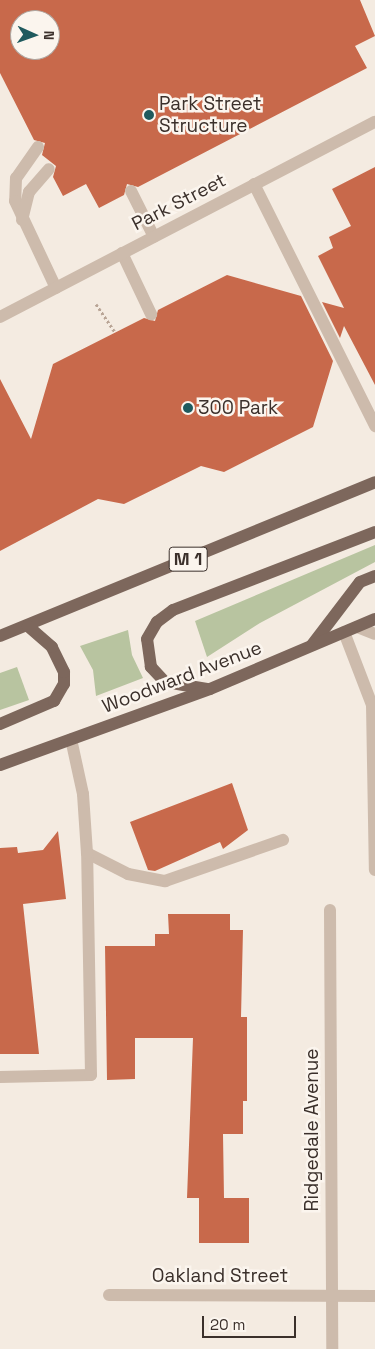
<!DOCTYPE html>
<html>
<head>
<meta charset="utf-8">
<style>
	body { margin:0 }
	#map { position:relative; width:375px; height:1349px; overflow:hidden; background:#f4ebe1; font-family:"Space Grotesk",sans-serif }
	div>[style] { position:absolute }
	[style*='--x'] { left:calc(var(--x)*1px); top:calc(var(--y)*1px); width:calc(var(--w)*1px); rotate:calc(var(--a)*1deg) }
	.green>* { inset:0; background:#b8c4a0 }
	.building>* { inset:0; background:#c8694b }
	.path>* { height:3px; margin-top:-1.5px; transform-origin:0; background:repeating-linear-gradient(90deg,#b9a596 0 2.5px,transparent 0 5px) }
	.minor>* { height:12px; margin:-6px; padding:0 6px; transform-origin:6px; border-radius:6px; background:#cdbbac }
	.major>* { height:12px; margin:-6px; padding:0 6px; transform-origin:6px; border-radius:6px; background:#7d675c }
	.dots>* { width:14px; height:14px; translate:-50% -50%; box-sizing:border-box; border:2px solid #fbf5ee; border-radius:50% }
	span { translate:-50% -50%; white-space:nowrap; text-align:center; line-height:1.15; -webkit-text-stroke:5px #fbf5ee; paint-order:stroke }
	.shield-label span { padding:1px 4px; background:#fbf5ee; border:1px solid; border-radius:4px; -webkit-text-stroke-width:0 }
	.shield-label { font-size:18px; color:#3b302b; font-weight:700 }
	.poi-label { font-size:19px; color:#3b302b }
	.left { translate:0 -50%; text-align:left }
	.street-label { font-size:19px; color:#3b302b }
	.north { position:absolute; left:10px; top:10px; width:50px; height:50px; box-sizing:border-box; background:#fbf5ee; border:1px solid #aea6a0; border-radius:50%; rotate:92deg; font-size:14px; font-weight:700; line-height:20px; text-align:center; color:#3b302b }
	.north::after { content:''; display:block; margin:auto; width:18px; height:22px; background:#1f5a5e; clip-path:polygon(50% 0,100% 100%,50% 72%,0 100%) }
	.scale { position:absolute; left:202px; top:1316px; width:94px; height:22px; box-sizing:border-box; border:2px solid #3b302b; border-top:0; padding-left:6px; font-size:15px; line-height:18px; white-space:nowrap; color:#3b302b; -webkit-text-stroke:4px #fbf5ee; paint-order:stroke }
</style>
</head>
<body>
<div id="map">
	<div class="green">
		<i style="clip-path:polygon(375px 545px,375px 562px,260px 623px,207px 657px,195px 621px)"></i>
		<i style="clip-path:polygon(128px 630px,132px 655px,143px 678px,96px 696px,93px 670px,80px 646px)"></i>
		<i style="clip-path:polygon(17px 667px,29px 700px,0 710px,0 673px)"></i>
	</div>
	<div class="building">
		<i style="clip-path:polygon(evenodd,0 0,360px 0,375px 36px,355px 46px,367px 68px,138px 187px,127px 184px,124px 195px,99px 208px,86px 184px,63px 196px,53px 177px,56px 166px,42px 155px,45px 143px,34px 140px,0 73px,0 0,20px 20px,50px 20px,50px 50px,20px 50px,20px 20px)"></i>
		<i style="clip-path:polygon(375px 167px,375px 385px,344px 326px,340px 338px,322px 302px,344px 308px,318px 256px,333px 248px,329px 237px,351px 226px,332px 189px)"></i>
		<i style="clip-path:polygon(227px 275px,301px 296px,333px 361px,313px 427px,224px 472px,201px 466px,124px 504px,98px 499px,0 551px,0 379px,31px 439px,53px 364px,144px 318px,155px 321px,158px 310px)"></i>
		<i style="clip-path:polygon(232px 783px,248px 830px,223px 849px,220px 842px,155px 871px,148px 870px,130px 822px)"></i>
		<i style="clip-path:polygon(58px 831px,66px 899px,23px 904px,39px 1054px,0 1054px,0 848px,17px 847px,18px 853px,43px 850px)"></i>
		<i style="clip-path:polygon(168px 914px,230px 914px,230px 930px,243px 930px,241px 1017px,247px 1017px,247px 1101px,243px 1101px,243px 1134px,223px 1134px,224px 1198px,249px 1198px,249px 1243px,199px 1243px,199px 1198px,187px 1198px,193px 1038px,135px 1038px,135px 1079px,107px 1080px,105px 946px,155px 946px,155px 934px,169px 934px)"></i>
	</div>
	<div class="path">
		<i style="--x:96;--y:304;--w:34;--a:56"></i>
	</div>
	<div class="minor">
		<i style="--x:38;--y:147;--w:38;--a:125"></i>
		<i style="--x:16;--y:178;--w:23;--a:92"></i>
		<i style="--x:15;--y:201;--w:96;--a:64.8"></i>
		<i style="--x:254;--y:184;--w:271;--a:63.4"></i>
		<i style="--x:131;--y:191;--w:51;--a:63.4"></i>
		<i style="--x:22;--y:220;--w:29;--a:-76"></i>
		<i style="--x:29;--y:192;--w:30;--a:-49"></i>
		<i style="--x:122;--y:253;--w:68;--a:64.6"></i>
		<i style="--x:0;--y:317;--w:423;--a:-27.5"></i>
		<i style="--x:357;--y:627;--w:19;--a:21"></i>
		<i style="--x:344;--y:632;--w:78;--a:69"></i>
		<i style="--x:372;--y:705;--w:165;--a:89"></i>
		<i style="--x:87;--y:853;--w:46;--a:27.1"></i>
		<i style="--x:128;--y:874;--w:38;--a:11"></i>
		<i style="--x:165;--y:881;--w:125;--a:-19.2"></i>
		<i style="--x:330;--y:910;--w:439;--a:89.7"></i>
		<i style="--x:0;--y:1077;--w:91;--a:-1.3"></i>
		<i style="--x:91;--y:1075;--w:222;--a:-91"></i>
		<i style="--x:87;--y:853;--w:59;--a:-93.9"></i>
		<i style="--x:83;--y:794;--w:56;--a:-102.3"></i>
		<i style="--x:109;--y:1295;--w:266;--a:0.2"></i>
	</div>
	<div class="major">
		<i style="--x:0;--y:636;--w:405;--a:-22.3"></i>
		<i style="--x:312;--y:645;--w:79;--a:-52.7"></i>
		<i style="--x:360;--y:582;--w:16;--a:-22"></i>
		<i style="--x:207;--y:689;--w:43;--a:-170.5"></i>
		<i style="--x:165;--y:682;--w:21;--a:-133"></i>
		<i style="--x:151;--y:667;--w:28;--a:-98"></i>
		<i style="--x:147;--y:639;--w:20;--a:-60"></i>
		<i style="--x:157;--y:622;--w:20;--a:-37"></i>
		<i style="--x:173;--y:610;--w:217;--a:-21.1"></i>
		<i style="--x:0;--y:724;--w:59;--a:-23.1"></i>
		<i style="--x:54;--y:701;--w:20;--a:-60"></i>
		<i style="--x:64;--y:684;--w:12;--a:-90"></i>
		<i style="--x:64;--y:672;--w:28;--a:-116"></i>
		<i style="--x:52;--y:647;--w:32;--a:-139"></i>
		<i style="--x:0;--y:765;--w:223;--a:-19.9"></i>
		<i style="--x:210;--y:689;--w:179;--a:-23"></i>
	</div>
	<div class="dots">
		<i style="left:149px;top:115px;background:#1f5a5e"></i>
		<i style="left:188px;top:408px;background:#1f5a5e"></i>
	</div>
	<div class="shield-label">
		<span style="left:188px;top:559px">M 1</span>
	</div>
	<div class="poi-label">
		<span class="left" style="left:159px;top:115px">Park Street<br>Structure</span>
		<span class="left" style="left:198px;top:408px">300 Park</span>
	</div>
	<div class="street-label">
		<span style="left:179px;top:202px;rotate:-27deg">Park Street</span>
		<span style="left:182px;top:677px;rotate:-21deg">Woodward Avenue</span>
		<span style="left:312px;top:1130px;rotate:-90deg">Ridgedale Avenue</span>
		<span style="left:220px;top:1276px">Oakland Street</span>
	</div>
	<div class="north">N</div>
	<div class="scale">20 m</div>
</div>
</body>
</html>
